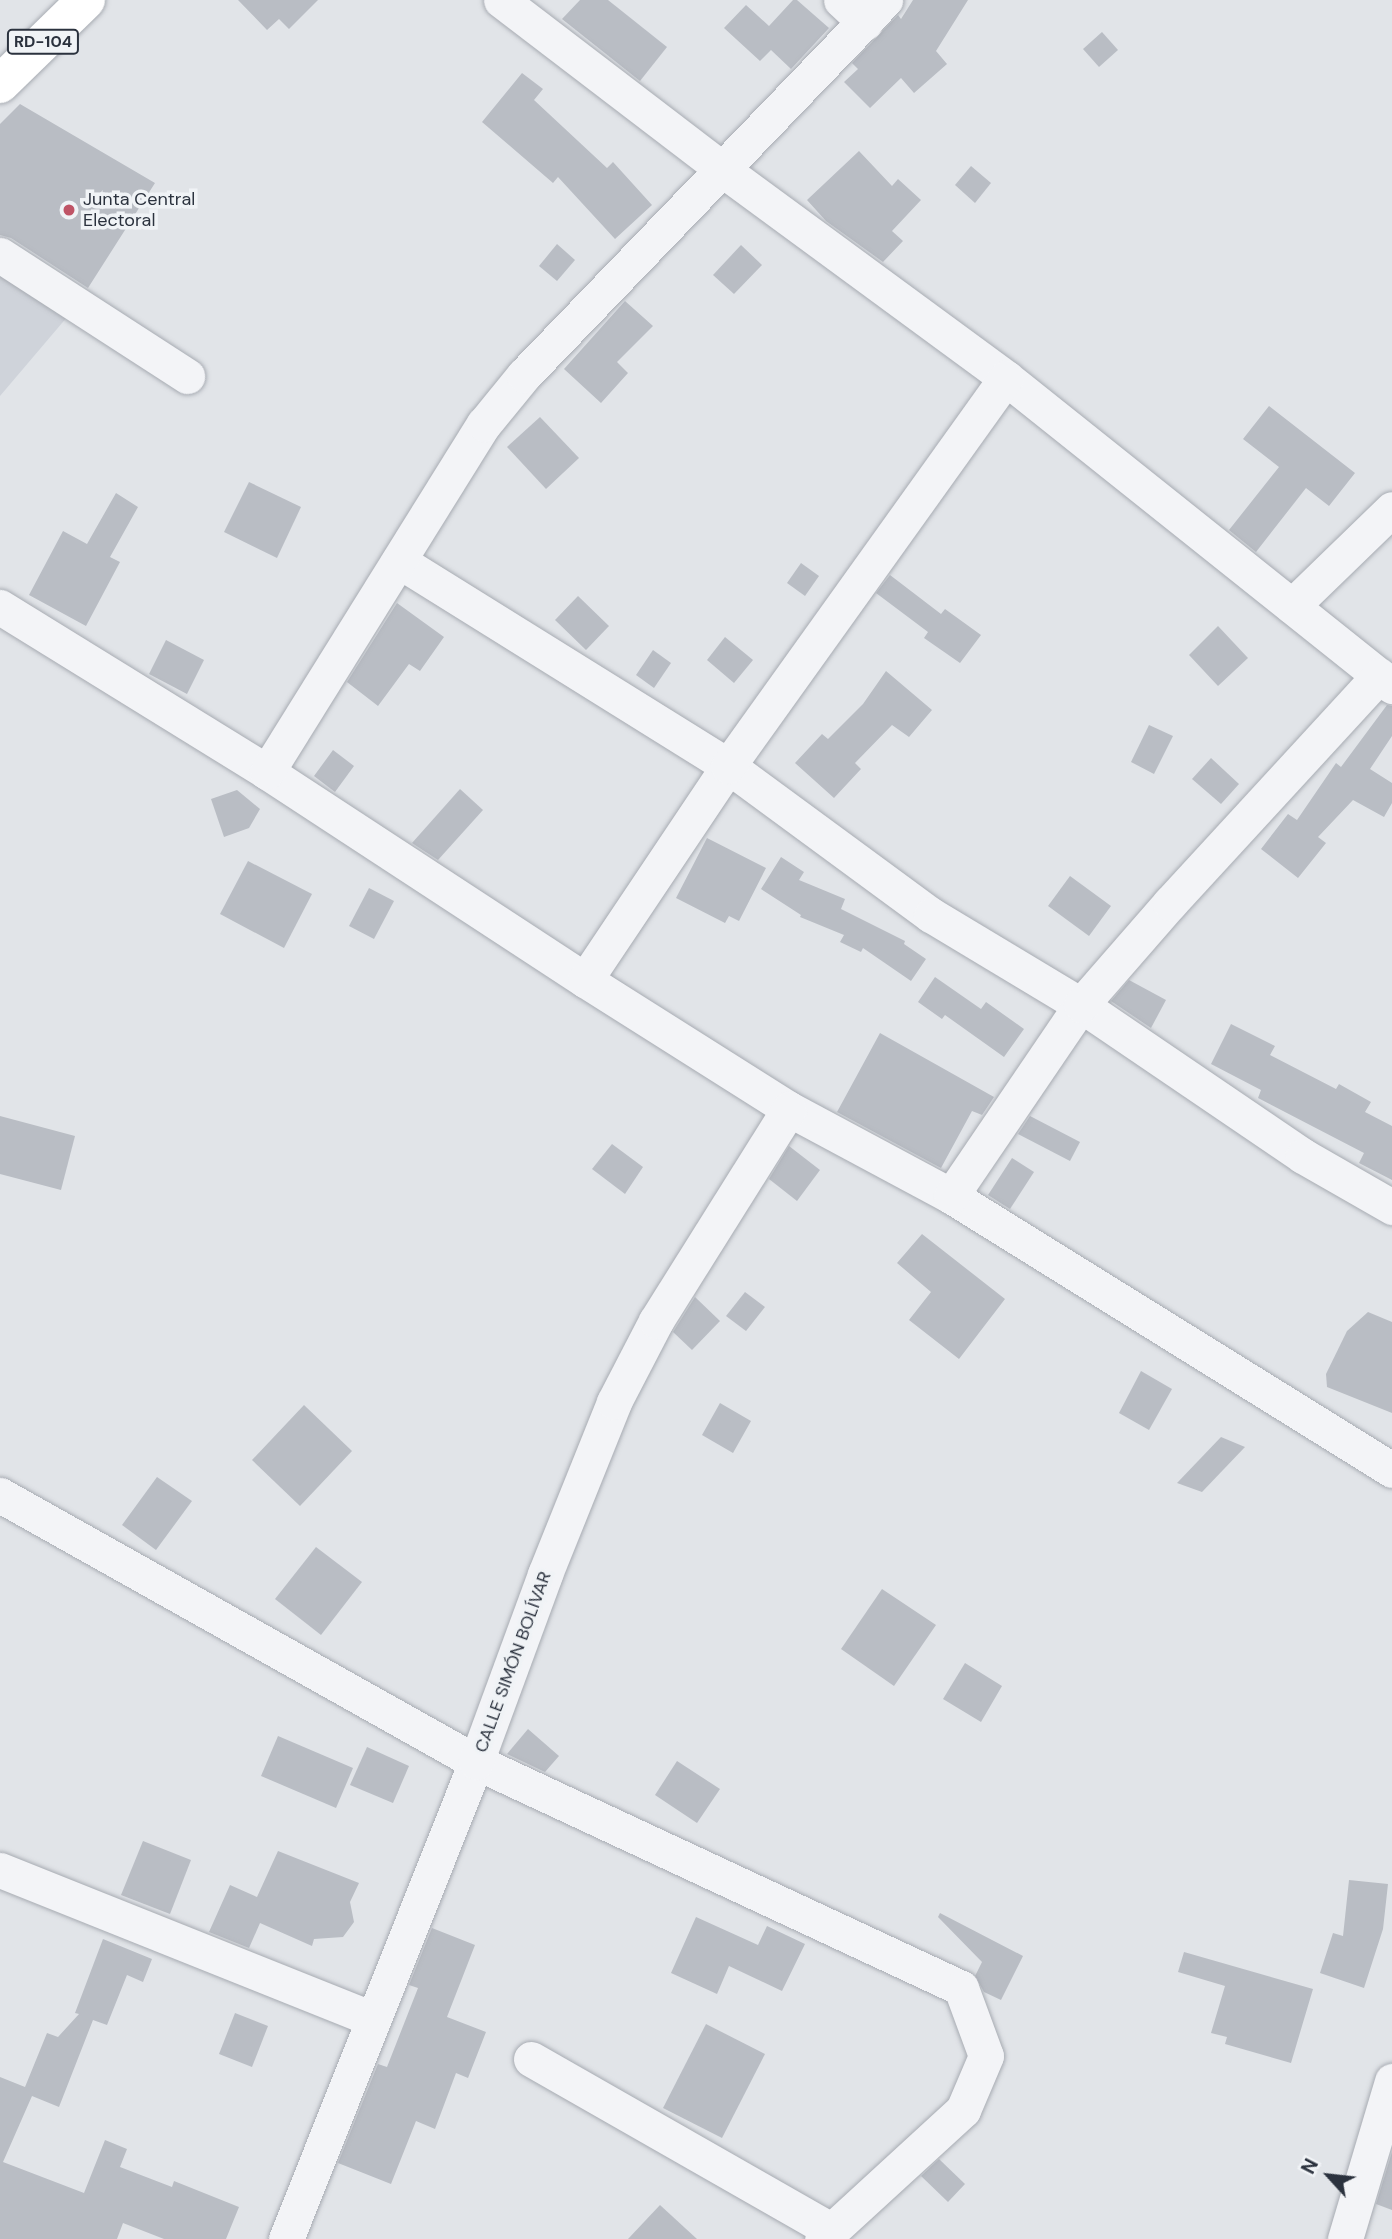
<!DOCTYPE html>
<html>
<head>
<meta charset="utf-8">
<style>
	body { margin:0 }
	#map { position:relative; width:1392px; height:2239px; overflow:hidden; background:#e1e4e8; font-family:"DM Sans",sans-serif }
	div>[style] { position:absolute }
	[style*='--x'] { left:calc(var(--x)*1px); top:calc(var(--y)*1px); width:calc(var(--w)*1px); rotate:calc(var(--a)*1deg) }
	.built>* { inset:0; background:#cfd3da }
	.building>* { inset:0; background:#b9bdc4 }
	.roads { filter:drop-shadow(0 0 2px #a7abb2) drop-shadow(0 0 2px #a7abb2) }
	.minor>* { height:35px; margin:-17.5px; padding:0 17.5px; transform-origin:17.5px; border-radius:17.5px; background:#f3f4f7 }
	.major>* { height:38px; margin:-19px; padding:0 19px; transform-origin:19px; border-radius:19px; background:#fff }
	.dots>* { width:19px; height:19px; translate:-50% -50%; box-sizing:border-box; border:4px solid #f0f3f6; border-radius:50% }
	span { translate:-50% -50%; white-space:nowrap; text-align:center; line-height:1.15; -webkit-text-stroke:7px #f0f3f6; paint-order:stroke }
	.shield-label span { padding:2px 5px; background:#f0f3f6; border:2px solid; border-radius:5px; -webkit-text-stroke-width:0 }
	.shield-label { font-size:16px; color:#2b323e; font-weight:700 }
	.poi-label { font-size:18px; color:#2b323e }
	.left { translate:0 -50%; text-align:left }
	.street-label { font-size:18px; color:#2b323e }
	.north { position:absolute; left:1294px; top:2141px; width:70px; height:70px; -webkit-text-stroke:5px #f0f3f6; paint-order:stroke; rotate:297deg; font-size:19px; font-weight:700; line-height:28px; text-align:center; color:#2b323e }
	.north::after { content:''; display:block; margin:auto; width:24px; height:32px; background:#2b323e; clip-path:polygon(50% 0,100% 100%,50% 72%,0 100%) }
</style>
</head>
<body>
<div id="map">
	<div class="built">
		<i style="clip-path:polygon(0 269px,68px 316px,0 396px)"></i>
	</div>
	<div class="building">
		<i style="clip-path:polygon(238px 0,318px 0,289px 29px,279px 19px,267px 30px)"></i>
		<i style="clip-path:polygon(580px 0,608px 0,667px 47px,640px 81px,562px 19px)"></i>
		<i style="clip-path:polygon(793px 0,797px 0,829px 28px,791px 69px,771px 50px,760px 61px,724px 28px,746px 5px,769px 26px)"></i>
		<i style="clip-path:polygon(913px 0,968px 0,936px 51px,947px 64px,914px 93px,901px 78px,870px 108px,844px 82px,858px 69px,852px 63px,898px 15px,901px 19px)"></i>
		<i style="clip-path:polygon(1102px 32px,1118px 50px,1099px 67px,1083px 49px)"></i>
		<i style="clip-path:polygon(522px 73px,543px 89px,534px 100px,607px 168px,613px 162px,652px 205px,615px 239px,558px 177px,553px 183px,482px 122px)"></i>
		<i style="clip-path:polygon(20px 104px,155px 183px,88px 288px,11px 238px,0 235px,0 124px)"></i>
		<i style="clip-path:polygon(859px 151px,892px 186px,898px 179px,921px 200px,892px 231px,903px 241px,883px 262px,826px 221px,807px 200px)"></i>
		<i style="clip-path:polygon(971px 166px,991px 183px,975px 203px,955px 185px)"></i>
		<i style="clip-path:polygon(557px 244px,575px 260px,557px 281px,539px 266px)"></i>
		<i style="clip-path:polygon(741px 245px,762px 265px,734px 294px,713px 275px)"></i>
		<i style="clip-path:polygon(625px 301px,653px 326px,617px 362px,628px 373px,601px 403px,564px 369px)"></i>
		<i style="clip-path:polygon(1269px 406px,1355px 473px,1329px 506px,1306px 488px,1256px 552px,1229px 530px,1279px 467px,1243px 439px)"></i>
		<i style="clip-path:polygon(540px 417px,579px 458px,546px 489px,507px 447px)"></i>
		<i style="clip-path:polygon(249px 482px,301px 507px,277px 558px,224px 532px)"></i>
		<i style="clip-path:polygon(116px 493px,138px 507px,110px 557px,120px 562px,86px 626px,29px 595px,63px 531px,87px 544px)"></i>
		<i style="clip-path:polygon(801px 563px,819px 576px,805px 596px,787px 583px)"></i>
		<i style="clip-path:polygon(890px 575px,941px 614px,945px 609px,981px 635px,960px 663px,924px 638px,928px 632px,876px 593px)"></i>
		<i style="clip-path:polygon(578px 596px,609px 626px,586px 650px,555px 620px)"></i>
		<i style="clip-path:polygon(397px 603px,444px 637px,420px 671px,409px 664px,378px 706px,347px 682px)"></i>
		<i style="clip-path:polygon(1218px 626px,1248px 658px,1218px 686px,1189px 655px)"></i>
		<i style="clip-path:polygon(725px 637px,753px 660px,734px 683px,707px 660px)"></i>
		<i style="clip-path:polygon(166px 640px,204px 660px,187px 694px,149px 674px)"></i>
		<i style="clip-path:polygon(653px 650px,671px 663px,654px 688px,636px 675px)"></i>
		<i style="clip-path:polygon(886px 671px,932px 710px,909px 737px,892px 725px,855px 763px,861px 769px,834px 798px,795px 763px,822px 734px,828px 739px,863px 704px)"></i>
		<i style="clip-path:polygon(1387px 705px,1392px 706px,1392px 736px,1370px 769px,1392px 783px,1392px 803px,1384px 817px,1353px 800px,1318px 837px,1326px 843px,1298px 878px,1261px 849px,1288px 814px,1297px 820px,1336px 763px,1341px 767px)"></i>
		<i style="clip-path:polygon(1149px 725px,1173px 736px,1154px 774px,1131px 762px)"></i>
		<i style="clip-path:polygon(333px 750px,354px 766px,335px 792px,314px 776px)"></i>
		<i style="clip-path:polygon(1211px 758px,1239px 784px,1221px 804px,1192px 779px)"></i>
		<i style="clip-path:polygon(460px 789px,483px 810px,438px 860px,412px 843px)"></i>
		<i style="clip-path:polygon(237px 790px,260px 809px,249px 828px,224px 837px,211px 799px)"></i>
		<i style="clip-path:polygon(707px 838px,766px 868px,739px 921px,729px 916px,725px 923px,676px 898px)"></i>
		<i style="clip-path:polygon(781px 857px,804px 872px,799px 880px,845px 899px,841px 909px,905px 941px,904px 944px,926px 959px,911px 981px,863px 948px,861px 952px,840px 942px,844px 935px,800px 917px,801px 915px,761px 889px)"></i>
		<i style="clip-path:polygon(248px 861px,312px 894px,284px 948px,220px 914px)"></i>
		<i style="clip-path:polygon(1070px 876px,1111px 906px,1089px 936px,1048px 906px)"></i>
		<i style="clip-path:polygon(369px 888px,394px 901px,374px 939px,349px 926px)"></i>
		<i style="clip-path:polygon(935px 977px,981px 1009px,986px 1002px,1024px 1029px,1004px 1057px,945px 1015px,942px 1019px,918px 1002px)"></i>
		<i style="clip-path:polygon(1129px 980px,1166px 1000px,1151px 1028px,1111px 1001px)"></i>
		<i style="clip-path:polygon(1231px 1024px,1275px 1046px,1270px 1055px,1336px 1089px,1339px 1084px,1371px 1102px,1365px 1112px,1392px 1126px,1392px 1180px,1359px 1163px,1364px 1153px,1258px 1098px,1261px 1090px,1211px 1064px)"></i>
		<i style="clip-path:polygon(880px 1033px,994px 1097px,982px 1115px,972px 1111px,941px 1168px,837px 1112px)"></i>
		<i style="clip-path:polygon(0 1116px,75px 1136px,61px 1190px,0 1174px)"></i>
		<i style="clip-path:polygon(1030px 1116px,1080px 1142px,1070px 1161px,1018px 1134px)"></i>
		<i style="clip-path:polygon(612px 1144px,643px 1167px,625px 1194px,592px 1169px)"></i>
		<i style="clip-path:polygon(789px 1146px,820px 1170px,797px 1201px,769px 1179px)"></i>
		<i style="clip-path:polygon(1012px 1158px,1034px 1172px,1010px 1209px,988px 1195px)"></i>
		<i style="clip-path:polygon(922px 1234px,1005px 1299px,959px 1359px,909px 1320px,931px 1292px,897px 1263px)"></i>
		<i style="clip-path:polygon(745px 1292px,765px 1307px,746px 1331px,726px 1316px)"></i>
		<i style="clip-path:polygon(695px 1297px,720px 1321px,692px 1350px,673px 1332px)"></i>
		<i style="clip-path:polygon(1368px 1312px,1392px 1322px,1392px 1413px,1327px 1387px,1326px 1374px,1347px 1331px)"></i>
		<i style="clip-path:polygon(1141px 1371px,1172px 1389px,1149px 1430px,1119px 1413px)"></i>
		<i style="clip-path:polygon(720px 1403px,751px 1421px,733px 1453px,702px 1435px)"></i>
		<i style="clip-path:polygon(304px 1405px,352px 1451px,300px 1506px,252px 1460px)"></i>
		<i style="clip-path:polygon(1221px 1437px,1245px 1447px,1202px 1492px,1177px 1483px)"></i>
		<i style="clip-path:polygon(157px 1477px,192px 1501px,156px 1550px,122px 1525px)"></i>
		<i style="clip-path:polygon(316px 1547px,362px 1582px,321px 1635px,275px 1599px)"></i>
		<i style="clip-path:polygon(882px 1589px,936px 1625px,894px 1686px,841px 1649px)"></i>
		<i style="clip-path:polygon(965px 1663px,1002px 1686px,981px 1722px,943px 1699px)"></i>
		<i style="clip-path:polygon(528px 1729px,559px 1756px,545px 1772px,507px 1754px)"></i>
		<i style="clip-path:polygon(278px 1736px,353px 1768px,336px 1808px,261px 1776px)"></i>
		<i style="clip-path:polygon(367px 1747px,409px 1766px,393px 1803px,350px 1785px)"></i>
		<i style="clip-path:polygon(677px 1761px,720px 1789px,697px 1823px,655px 1795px)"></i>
		<i style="clip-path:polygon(143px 1841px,191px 1860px,170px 1914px,121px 1895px)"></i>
		<i style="clip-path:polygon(278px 1851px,359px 1883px,350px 1902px,354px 1922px,343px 1937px,314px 1939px,312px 1946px,260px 1923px,249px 1948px,209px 1932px,230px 1885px,257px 1897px)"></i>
		<i style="clip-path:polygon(1349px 1880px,1388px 1884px,1383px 1929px,1364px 1988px,1320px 1973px,1333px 1933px,1343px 1936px)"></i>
		<i style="clip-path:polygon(940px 1913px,1023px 1956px,1001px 2000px,984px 1992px,975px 1976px,982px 1962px,938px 1917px)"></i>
		<i style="clip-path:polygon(696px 1917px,758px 1945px,767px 1926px,805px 1944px,782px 1991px,729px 1966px,717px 1994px,671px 1973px)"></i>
		<i style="clip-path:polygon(432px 1928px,475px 1945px,447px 2017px,486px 2032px,468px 2078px,456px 2073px,435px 2129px,416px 2121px,391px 2184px,338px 2163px,378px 2064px,387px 2067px,418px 1988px,409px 1985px)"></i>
		<i style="clip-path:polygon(103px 1939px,152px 1959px,143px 1982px,127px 1975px,107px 2025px,93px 2020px,59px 2107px,32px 2096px,3px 2162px,84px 2193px,105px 2140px,127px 2149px,120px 2167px,172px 2187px,174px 2181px,239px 2207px,226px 2239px,164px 2239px,123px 2223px,117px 2239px,0 2239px,0 2077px,25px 2087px,47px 2033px,58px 2037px,79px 2014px,75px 2013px)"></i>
		<i style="clip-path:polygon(1184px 1952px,1313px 1989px,1291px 2063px,1225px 2044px,1227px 2037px,1211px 2033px,1225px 1986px,1178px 1972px)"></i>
		<i style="clip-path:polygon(235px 2013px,268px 2026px,252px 2067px,219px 2054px)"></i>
		<i style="clip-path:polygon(706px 2024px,765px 2054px,722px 2138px,663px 2108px)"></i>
		<i style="clip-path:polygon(1392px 2152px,1392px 2210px,1376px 2204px)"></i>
		<i style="clip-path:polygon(939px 2159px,965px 2184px,948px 2202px,921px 2176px)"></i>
		<i style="clip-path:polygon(660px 2205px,697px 2239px,628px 2239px)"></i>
	</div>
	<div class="roads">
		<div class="minor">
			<i style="--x:501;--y:0;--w:280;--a:37.4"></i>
			<i style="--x:723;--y:170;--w:351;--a:36.3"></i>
			<i style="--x:1006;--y:378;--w:494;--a:38.6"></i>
			<i style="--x:841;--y:0;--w:33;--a:43"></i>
			<i style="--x:0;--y:255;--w:223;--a:32.9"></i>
			<i style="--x:399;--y:561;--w:388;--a:31.9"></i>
			<i style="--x:728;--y:766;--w:252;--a:36.3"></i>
			<i style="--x:931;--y:915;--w:175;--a:31"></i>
			<i style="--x:1081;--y:1005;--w:268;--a:34.2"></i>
			<i style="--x:1303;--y:1156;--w:103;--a:29.8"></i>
			<i style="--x:1292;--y:606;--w:139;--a:-44.1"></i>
			<i style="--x:0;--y:607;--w:314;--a:31.7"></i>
			<i style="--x:267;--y:772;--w:380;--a:33.2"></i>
			<i style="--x:585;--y:980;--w:241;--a:32.3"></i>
			<i style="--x:789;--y:1109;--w:184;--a:28.2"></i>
			<i style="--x:951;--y:1196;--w:519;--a:31.85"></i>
			<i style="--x:267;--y:772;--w:410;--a:-58.1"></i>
			<i style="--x:484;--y:424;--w:63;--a:-50.8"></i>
			<i style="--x:524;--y:375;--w:521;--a:-46.09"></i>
			<i style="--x:585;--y:980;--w:257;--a:-56.2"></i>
			<i style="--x:728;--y:766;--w:477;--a:-54.4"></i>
			<i style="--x:951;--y:1196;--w:231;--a:-55.8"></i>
			<i style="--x:1081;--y:1005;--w:135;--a:-48.9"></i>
			<i style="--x:1170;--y:903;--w:309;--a:-47.4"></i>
			<i style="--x:0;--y:1495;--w:546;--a:29.29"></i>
			<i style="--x:476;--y:1762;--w:535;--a:24.98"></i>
			<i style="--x:961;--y:1988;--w:72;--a:69.8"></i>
			<i style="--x:986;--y:2056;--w:59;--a:113.1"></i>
			<i style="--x:963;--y:2110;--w:191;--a:137.5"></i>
			<i style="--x:0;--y:1870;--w:402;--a:21.8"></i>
			<i style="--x:531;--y:2059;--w:345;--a:29.7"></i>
			<i style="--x:286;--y:2239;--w:513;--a:-68.28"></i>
			<i style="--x:476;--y:1762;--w:200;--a:-69.8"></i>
			<i style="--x:545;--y:1574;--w:185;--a:-68.1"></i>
			<i style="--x:614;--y:1402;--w:91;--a:-62.6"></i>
			<i style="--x:656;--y:1321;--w:250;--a:-57.9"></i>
			<i style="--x:1345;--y:2239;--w:165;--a:-73.4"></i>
		</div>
		<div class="major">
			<i style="--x:0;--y:84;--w:120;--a:-44.3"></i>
		</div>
	</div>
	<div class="dots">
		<i style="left:69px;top:210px;background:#bf5466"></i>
	</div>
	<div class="shield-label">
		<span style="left:43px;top:42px">RD-104</span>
	</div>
	<div class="poi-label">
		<span class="left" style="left:83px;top:210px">Junta Central<br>Electoral</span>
	</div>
	<div class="street-label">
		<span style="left:513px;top:1662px;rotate:-70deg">CALLE SIMÓN BOLÍVAR</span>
	</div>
	<div class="north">N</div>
</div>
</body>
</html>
